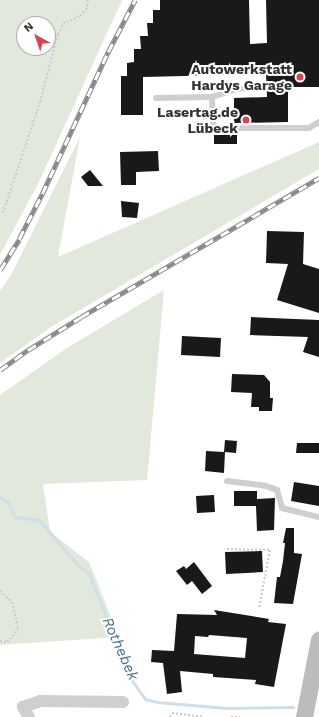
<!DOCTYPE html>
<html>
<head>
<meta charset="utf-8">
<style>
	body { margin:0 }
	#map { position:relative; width:319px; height:717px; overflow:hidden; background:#fff; font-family:"Work Sans",sans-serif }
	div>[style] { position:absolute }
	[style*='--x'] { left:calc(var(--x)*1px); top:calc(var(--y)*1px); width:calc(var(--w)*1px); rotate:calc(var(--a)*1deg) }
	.green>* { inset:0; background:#e2e8dc }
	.stream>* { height:3px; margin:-1.5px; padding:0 1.5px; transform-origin:1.5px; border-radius:1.5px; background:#cedfe9 }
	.building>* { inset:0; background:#191919 }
	.path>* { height:2px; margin-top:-1px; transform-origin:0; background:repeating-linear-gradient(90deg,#c9c9c9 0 2px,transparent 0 4px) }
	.service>* { height:6px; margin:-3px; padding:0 3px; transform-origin:3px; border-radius:3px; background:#cfcfcf }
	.minor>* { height:12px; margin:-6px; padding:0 6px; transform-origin:6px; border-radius:6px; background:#cfcfcf }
	.secondary>* { height:17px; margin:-8.5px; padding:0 8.5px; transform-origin:8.5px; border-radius:8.5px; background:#bcbcbc }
	.rail>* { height:4.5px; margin-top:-2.25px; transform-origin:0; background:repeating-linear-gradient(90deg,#fff 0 9px,#878787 0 18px); box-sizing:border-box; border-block:1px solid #878787 }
	.dots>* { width:11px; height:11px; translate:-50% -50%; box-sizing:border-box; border:2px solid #fff; border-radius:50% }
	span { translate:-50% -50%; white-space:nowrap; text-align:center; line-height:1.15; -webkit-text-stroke:4px #fff; paint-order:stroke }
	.poi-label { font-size:14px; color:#323232; font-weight:700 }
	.right { translate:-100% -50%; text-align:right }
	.water-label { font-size:15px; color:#46738e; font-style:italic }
	.north { position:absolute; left:16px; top:16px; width:40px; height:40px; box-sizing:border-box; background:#fff; border:1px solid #adadad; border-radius:50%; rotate:320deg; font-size:11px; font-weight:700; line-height:16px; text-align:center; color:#323232 }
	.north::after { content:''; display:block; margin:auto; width:14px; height:18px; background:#d64754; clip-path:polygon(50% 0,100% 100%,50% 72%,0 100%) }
</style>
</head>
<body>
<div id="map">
	<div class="green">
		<i style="clip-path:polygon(evenodd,0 0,122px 0,39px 182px,0 255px,0 0,24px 24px,48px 24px,48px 48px,24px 48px,24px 24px)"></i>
		<i style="clip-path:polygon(80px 137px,58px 257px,319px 142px,319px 169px,51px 327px,0 363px,0 291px,11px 275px)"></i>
		<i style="clip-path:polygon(164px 290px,147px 480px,43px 484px,50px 532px,89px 562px,119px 637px,0 645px,0 395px,67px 348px)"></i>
	</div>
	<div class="stream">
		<i style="--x:0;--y:497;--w:8;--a:30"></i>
		<i style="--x:7;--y:501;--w:18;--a:63"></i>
		<i style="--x:15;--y:517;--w:24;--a:7"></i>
		<i style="--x:39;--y:520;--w:57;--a:49.3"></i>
		<i style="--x:76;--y:563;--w:17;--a:40"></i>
		<i style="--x:89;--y:574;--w:113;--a:68.2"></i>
		<i style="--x:131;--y:679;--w:24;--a:55"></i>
		<i style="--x:145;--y:699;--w:12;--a:14"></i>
		<i style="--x:157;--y:702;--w:70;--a:4.9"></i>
		<i style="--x:227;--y:708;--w:66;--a:-0.9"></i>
	</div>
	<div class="building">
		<i style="clip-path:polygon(160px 0,249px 0,250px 44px,267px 43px,266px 0,319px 0,319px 87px,288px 87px,288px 122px,234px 123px,234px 98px,267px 97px,266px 74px,143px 77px,143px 115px,121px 115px,121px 76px,127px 76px,127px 63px,134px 62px,134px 49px,141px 49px,140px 36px,148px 36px,147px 23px,153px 23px,153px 10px,160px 10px)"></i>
		<i style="clip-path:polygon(214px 135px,237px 135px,237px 144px,214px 144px)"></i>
		<i style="clip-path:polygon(158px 151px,159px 171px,136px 172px,136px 185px,121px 185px,120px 152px)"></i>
		<i style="clip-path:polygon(90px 170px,103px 186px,88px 186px,81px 177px)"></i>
		<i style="clip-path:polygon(121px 201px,139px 203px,137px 218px,122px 217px)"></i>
		<i style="clip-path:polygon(267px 231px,304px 232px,303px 264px,319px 269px,319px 313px,277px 300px,288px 264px,266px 263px)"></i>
		<i style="clip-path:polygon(251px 317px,319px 320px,319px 357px,303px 352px,308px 337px,250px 335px)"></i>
		<i style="clip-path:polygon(182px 336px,221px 338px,220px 357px,181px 355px)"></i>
		<i style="clip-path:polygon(232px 374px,264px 375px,270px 382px,270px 398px,273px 398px,272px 411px,259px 411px,259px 407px,251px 407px,252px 393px,231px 392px)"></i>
		<i style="clip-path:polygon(225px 440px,237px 441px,236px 453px,225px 452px,224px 473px,205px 471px,206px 451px,224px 452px)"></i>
		<i style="clip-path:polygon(297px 443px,319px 443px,319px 453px,296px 453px)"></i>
		<i style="clip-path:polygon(294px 482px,319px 486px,319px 506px,291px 501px)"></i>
		<i style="clip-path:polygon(234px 491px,257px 491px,257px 499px,275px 498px,274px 530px,257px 531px,256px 506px,234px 506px)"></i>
		<i style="clip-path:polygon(214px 495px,215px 512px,197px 513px,196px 496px)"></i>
		<i style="clip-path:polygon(286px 528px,294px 528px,294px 553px,302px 554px,293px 604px,274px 603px,277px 577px,280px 577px,283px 561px,285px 543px,283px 543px)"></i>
		<i style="clip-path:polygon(262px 551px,263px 572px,226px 574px,225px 552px)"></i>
		<i style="clip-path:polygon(194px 562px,212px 586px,202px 594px,192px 581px,187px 585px,176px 571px,184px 566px,186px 569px)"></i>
		<i style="clip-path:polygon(evenodd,214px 610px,269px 619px,268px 622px,286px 624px,274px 687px,255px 684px,256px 680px,213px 677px,213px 674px,180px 671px,182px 692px,167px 694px,163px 663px,151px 662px,152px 650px,174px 651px,177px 614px,217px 615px,214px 610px,209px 635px,247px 638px,245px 658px,194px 654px,195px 636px,208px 637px,209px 635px)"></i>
	</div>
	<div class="path">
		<i style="--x:3;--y:213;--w:117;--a:-71.6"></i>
		<i style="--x:40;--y:102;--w:70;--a:-75.2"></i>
		<i style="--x:58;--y:34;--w:11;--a:-63"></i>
		<i style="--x:63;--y:24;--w:19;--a:-25"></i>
		<i style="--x:80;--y:16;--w:8;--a:-45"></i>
		<i style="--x:86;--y:10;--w:10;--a:-79"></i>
		<i style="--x:227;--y:549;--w:43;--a:1.3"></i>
		<i style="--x:270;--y:550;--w:59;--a:100.7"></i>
		<i style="--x:0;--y:591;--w:16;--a:43"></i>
		<i style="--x:12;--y:602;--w:27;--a:77"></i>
		<i style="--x:18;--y:628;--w:12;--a:121"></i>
		<i style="--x:12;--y:638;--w:7;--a:146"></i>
		<i style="--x:6;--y:642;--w:6;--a:-171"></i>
		<i style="--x:170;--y:717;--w:4;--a:-63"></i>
		<i style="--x:172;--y:713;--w:31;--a:7"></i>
		<i style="--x:231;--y:717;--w:9;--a:0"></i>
	</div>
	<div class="service">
		<i style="--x:212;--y:97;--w:26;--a:-18"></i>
		<i style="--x:237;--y:89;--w:23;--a:-5"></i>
		<i style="--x:156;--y:98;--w:56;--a:-1"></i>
		<i style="--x:212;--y:97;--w:31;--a:88"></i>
		<i style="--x:213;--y:128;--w:96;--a:0"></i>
		<i style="--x:309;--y:128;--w:12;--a:-31"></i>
		<i style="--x:227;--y:481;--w:39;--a:7"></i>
		<i style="--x:266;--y:486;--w:12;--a:20"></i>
		<i style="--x:277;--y:490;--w:19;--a:74"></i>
		<i style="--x:282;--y:508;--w:38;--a:14"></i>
	</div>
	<div class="minor">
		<i style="--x:29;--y:717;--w:12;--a:-121"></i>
		<i style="--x:23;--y:707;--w:18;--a:-19"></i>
		<i style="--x:40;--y:701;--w:83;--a:0.7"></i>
	</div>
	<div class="secondary">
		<i style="--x:304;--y:717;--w:79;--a:-79.1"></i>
	</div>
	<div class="rail">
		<i style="--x:0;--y:270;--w:36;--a:-58"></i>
		<i style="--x:19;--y:239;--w:51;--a:-62.9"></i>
		<i style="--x:42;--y:194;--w:157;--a:-65.1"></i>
		<i style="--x:108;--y:52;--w:59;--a:-62.6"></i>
		<i style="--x:0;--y:370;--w:34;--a:-36"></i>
		<i style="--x:28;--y:350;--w:62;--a:-31.9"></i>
		<i style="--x:81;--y:317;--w:276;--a:-30.3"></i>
	</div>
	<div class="dots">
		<i style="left:300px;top:77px;background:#d64754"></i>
		<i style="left:246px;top:120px;background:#d64754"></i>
	</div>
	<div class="poi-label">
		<span class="right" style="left:292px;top:77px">Autowerkstatt<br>Hardys Garage</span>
		<span class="right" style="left:238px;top:120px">Lasertag.de<br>Lübeck</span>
	</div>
	<div class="water-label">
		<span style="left:120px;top:649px;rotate:66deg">Rothebek</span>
	</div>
	<div class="north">N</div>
</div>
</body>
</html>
